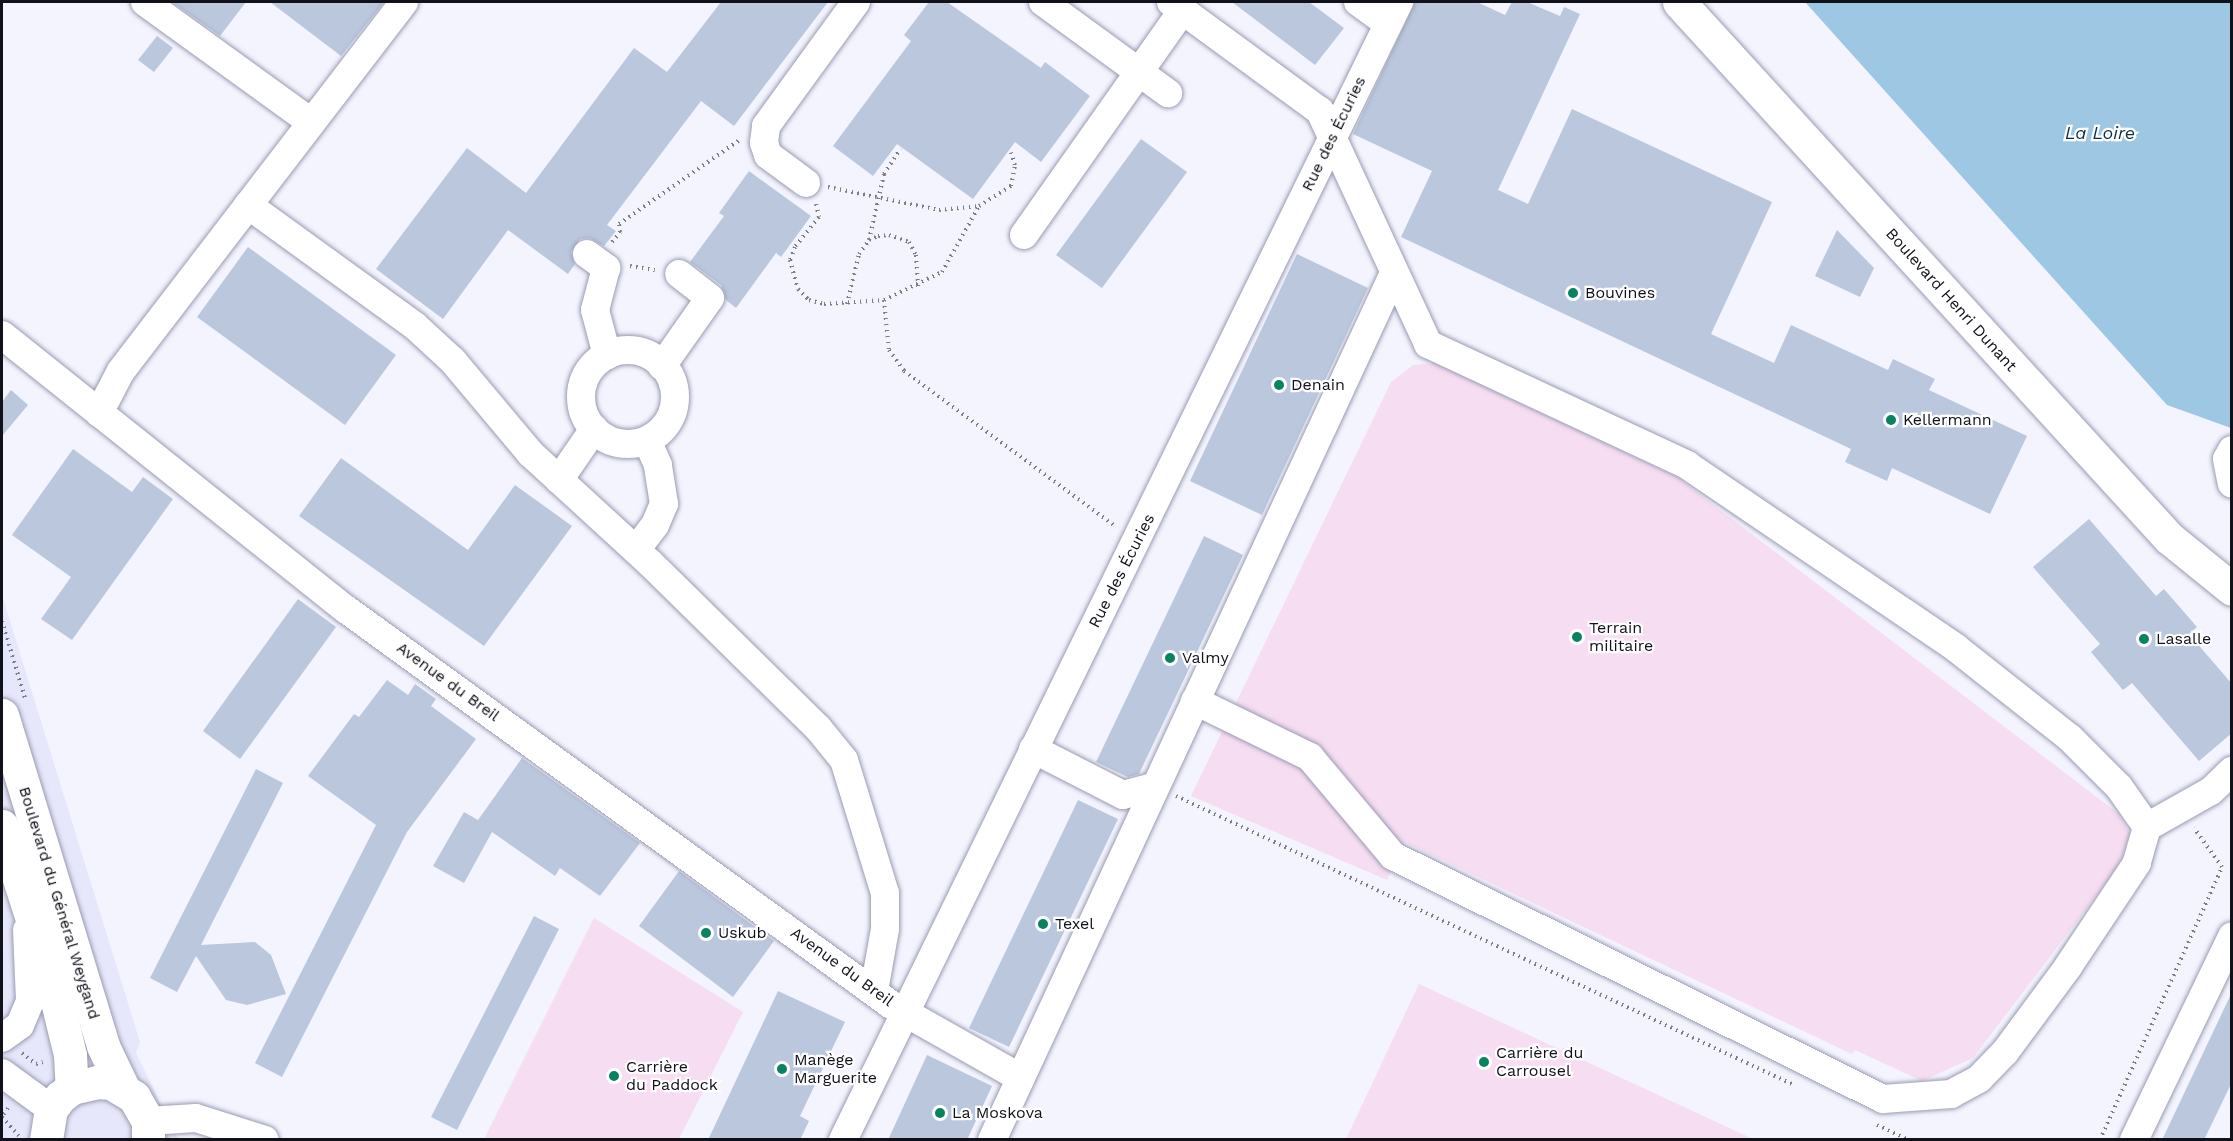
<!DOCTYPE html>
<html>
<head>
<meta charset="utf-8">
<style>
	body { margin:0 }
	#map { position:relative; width:2233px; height:1141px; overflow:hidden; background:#f3f4fe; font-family:"Work Sans",sans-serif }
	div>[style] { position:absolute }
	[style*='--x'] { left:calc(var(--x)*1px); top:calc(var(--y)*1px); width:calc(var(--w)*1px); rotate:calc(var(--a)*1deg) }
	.built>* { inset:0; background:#e6e7fa }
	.green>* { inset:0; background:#f7ddf2 }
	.water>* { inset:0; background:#9ec7e3 }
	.building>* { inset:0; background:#bac7dd }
	.path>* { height:4px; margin-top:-2px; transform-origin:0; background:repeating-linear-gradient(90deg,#7c7c86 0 1.5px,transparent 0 6px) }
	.roads { filter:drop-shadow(0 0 2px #9a9bb2) drop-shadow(0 0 2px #9a9bb2) }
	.minor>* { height:28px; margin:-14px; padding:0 14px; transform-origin:14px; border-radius:14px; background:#fff }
	.minor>.ring { margin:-14px; padding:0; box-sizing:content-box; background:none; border:28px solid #fff; border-radius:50% }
	.major>* { height:33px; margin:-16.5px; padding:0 16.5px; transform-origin:16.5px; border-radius:16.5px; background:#fff }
	.dots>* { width:16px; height:16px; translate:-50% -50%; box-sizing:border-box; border:3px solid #fff; border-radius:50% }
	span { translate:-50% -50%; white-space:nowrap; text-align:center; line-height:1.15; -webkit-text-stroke:4.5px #fff; paint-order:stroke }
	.street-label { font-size:16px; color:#11111a }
	.poi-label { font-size:16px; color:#11111a }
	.left { translate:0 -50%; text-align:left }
	.water-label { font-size:18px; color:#0c2e42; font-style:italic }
	.frame { position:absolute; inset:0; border:3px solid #11111a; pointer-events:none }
</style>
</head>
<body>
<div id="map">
	<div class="built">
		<i style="clip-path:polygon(2px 595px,140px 1042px,136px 1053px,178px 1139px,2px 1139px)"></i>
	</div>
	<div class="green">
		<i style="clip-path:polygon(1435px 363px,1677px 477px,2119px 814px,2130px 834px,2119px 866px,1973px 1058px,1922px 1081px,1855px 1050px,1852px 1054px,1404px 842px,1387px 880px,1191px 796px,1391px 382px,1413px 365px)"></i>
		<i style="clip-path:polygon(594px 918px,743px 1012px,679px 1139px,484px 1139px)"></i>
		<i style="clip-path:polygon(1419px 984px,1753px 1139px,1346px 1139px)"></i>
	</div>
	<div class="water">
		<i style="clip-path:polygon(1805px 2px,2231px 2px,2231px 428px,2167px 405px)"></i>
	</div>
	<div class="building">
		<i style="clip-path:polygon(172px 2px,246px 2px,220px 36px)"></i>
		<i style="clip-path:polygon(270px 2px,384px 2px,341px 56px)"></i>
		<i style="clip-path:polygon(721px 2px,828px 2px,734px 126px,701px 101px,607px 225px,616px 231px,604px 246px,589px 238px,580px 239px,571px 252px,575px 264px,568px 274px,508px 230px,443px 319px,376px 269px,467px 148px,526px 193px,634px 48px,667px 72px)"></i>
		<i style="clip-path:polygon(929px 2px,947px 2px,1041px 68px,1045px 62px,1090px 96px,1041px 162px,1015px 142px,973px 199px,897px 144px,873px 176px,833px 146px,911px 41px,904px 35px)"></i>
		<i style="clip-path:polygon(1232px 2px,1309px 2px,1344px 28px,1315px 65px)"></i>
		<i style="clip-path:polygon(1415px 2px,1477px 2px,1505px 15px,1512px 2px,1527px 2px,1560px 16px,1564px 7px,1580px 14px,1498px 190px,1528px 204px,1572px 109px,1772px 202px,1711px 334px,1774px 363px,1791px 325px,1888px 370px,1893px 359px,1935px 379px,1929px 390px,2027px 436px,1990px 514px,1892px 468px,1887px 481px,1845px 462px,1851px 449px,1401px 237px,1432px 171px,1353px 134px)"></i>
		<i style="clip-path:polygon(157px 36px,173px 48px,154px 72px,138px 60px)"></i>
		<i style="clip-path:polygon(1141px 139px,1187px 172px,1102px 288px,1056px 255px)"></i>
		<i style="clip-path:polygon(749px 171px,811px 216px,781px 257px,776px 253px,736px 308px,726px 300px,721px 285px,690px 262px,724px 216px,719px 213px)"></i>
		<i style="clip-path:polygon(1837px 230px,1874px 268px,1860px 297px,1815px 276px)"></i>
		<i style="clip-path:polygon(248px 247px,396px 355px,345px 425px,197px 317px)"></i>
		<i style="clip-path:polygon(1297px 254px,1368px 288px,1262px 515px,1190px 481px)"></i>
		<i style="clip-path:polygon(11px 390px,28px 405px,2px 436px,2px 402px)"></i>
		<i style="clip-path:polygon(73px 449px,132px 492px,143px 477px,173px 499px,72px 640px,41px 619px,71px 577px,12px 535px)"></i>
		<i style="clip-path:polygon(341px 458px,468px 550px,515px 485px,572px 526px,484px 646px,299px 516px)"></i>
		<i style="clip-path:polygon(2089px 519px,2156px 596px,2164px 589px,2197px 627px,2189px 634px,2232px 684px,2232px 733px,2199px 761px,2132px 683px,2123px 690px,2091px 652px,2100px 644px,2033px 567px)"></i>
		<i style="clip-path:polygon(1204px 536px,1243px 555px,1139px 774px,1128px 777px,1096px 762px)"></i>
		<i style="clip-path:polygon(298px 599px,336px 627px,240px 759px,203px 731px)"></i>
		<i style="clip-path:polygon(387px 680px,408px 695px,415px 684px,436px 699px,431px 706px,476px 739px,407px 832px,282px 1077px,255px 1063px,376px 825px,308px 776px,354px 714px,359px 717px)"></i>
		<i style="clip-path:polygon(522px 758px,640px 843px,600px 896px,560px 868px,555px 876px,492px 832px,464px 883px,433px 866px,464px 812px,478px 820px)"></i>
		<i style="clip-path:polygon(256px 769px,283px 783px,201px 945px,255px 942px,271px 955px,286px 994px,247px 1005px,226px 1000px,196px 956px,177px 992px,150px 978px)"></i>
		<i style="clip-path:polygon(1078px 800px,1118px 819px,1009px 1047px,969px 1028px)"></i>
		<i style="clip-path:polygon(679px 871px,774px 941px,733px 997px,639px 926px)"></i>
		<i style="clip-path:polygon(534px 916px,559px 929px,457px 1130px,431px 1117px)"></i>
		<i style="clip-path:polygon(778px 991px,845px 1022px,800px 1116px,809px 1121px,800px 1140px,708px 1140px)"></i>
		<i style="clip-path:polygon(2232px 992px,2232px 1082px,2204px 1140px,2162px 1140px)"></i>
		<i style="clip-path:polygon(927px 1055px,992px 1086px,967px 1140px,888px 1140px)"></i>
	</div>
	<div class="path">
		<i style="--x:828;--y:187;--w:113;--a:11.7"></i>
		<i style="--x:939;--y:210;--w:40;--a:-5.7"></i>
		<i style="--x:816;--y:204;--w:13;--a:77"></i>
		<i style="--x:819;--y:217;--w:38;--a:129"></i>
		<i style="--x:795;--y:247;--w:14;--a:111"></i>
		<i style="--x:790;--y:260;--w:30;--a:75"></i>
		<i style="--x:798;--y:289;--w:16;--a:45"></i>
		<i style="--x:809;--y:300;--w:16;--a:15"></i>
		<i style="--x:824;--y:304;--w:60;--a:-3.8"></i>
		<i style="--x:884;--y:300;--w:64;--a:-25.8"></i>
		<i style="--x:942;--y:272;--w:76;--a:-60.7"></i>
		<i style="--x:979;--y:206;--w:38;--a:-32"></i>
		<i style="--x:1011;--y:186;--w:21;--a:-79"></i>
		<i style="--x:1015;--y:165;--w:13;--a:-108"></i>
		<i style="--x:869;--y:240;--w:68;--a:-77.2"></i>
		<i style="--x:884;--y:174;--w:30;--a:-57"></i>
		<i style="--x:612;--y:242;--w:13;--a:-51"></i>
		<i style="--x:620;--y:232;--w:8;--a:-97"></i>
		<i style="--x:619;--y:224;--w:149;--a:-34.9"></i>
		<i style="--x:630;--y:266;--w:25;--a:9"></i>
		<i style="--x:884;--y:300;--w:50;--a:84.3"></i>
		<i style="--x:889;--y:350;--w:26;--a:54"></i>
		<i style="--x:904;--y:371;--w:262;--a:36.3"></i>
		<i style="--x:847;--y:304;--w:51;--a:-76.5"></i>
		<i style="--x:859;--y:254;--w:17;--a:-54"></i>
		<i style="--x:869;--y:240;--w:10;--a:-24"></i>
		<i style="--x:878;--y:236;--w:11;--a:-5"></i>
		<i style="--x:889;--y:235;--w:21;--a:19"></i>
		<i style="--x:909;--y:242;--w:15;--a:62"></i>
		<i style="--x:916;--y:255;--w:32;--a:86"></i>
		<i style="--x:2;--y:621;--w:80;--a:73.4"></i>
		<i style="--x:1176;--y:796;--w:680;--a:25.06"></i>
		<i style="--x:22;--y:1053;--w:18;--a:38"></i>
		<i style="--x:36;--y:1064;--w:7;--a:-16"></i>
		<i style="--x:8;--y:1108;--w:11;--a:124"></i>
		<i style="--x:2;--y:1117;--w:25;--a:48"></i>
		<i style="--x:1877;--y:1125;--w:35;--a:25"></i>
		<i style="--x:2100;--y:1140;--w:299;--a:-65.9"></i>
		<i style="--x:2222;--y:867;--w:48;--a:-125.7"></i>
	</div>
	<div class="roads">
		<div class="minor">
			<i style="--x:145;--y:2;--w:205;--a:35.9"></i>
			<i style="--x:1043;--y:2;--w:155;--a:36.1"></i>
			<i style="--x:1171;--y:2;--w:185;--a:36.2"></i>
			<i style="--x:1320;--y:111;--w:257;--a:65.1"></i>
			<i style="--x:1428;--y:344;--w:286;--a:25"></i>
			<i style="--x:1687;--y:465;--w:325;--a:34.2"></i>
			<i style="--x:1956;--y:648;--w:145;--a:38.3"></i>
			<i style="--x:2070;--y:738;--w:69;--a:45"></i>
			<i style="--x:2119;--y:787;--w:49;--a:55"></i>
			<i style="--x:2147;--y:827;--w:37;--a:106"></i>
			<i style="--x:2137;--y:863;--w:125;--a:123.6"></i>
			<i style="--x:2068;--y:967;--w:106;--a:126.5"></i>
			<i style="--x:2005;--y:1052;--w:37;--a:134"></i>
			<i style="--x:1979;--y:1079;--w:32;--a:152"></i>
			<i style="--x:1951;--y:1094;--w:68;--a:175.8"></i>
			<i style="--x:1883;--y:1099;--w:547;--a:-153.62"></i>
			<i style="--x:1393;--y:856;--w:129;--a:-130"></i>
			<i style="--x:1310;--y:757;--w:128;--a:-154"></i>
			<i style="--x:1358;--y:2;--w:37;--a:36"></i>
			<i style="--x:806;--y:183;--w:47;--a:-143.6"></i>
			<i style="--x:768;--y:155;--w:13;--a:-108"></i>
			<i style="--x:764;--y:143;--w:17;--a:-83"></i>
			<i style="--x:766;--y:126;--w:153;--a:-54"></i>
			<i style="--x:248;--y:205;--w:206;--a:35.9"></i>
			<i style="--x:415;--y:326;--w:52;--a:42.6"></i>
			<i style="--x:453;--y:361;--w:121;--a:50"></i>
			<i style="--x:531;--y:454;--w:161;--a:42.5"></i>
			<i style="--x:650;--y:563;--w:235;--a:44.5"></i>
			<i style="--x:818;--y:728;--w:41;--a:50.9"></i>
			<i style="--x:844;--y:760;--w:139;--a:72.9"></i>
			<i style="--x:885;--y:893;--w:36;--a:90"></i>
			<i style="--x:885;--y:929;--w:63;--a:100.1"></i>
			<i style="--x:1024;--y:235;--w:276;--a:-54.8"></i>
			<i style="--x:587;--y:254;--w:24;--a:36"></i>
			<i style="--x:606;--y:268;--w:43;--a:104.7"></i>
			<i style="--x:595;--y:310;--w:47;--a:75.1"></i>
			<i style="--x:2;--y:335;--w:441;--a:38.6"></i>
			<i style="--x:347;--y:610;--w:671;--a:35.96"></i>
			<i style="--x:890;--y:1004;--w:150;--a:29.5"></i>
			<i class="ring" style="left:581px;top:350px;width:66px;height:66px"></i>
			<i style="--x:662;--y:366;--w:83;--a:-54.8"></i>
			<i style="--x:710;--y:298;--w:39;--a:-142"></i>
			<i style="--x:99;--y:413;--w:47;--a:-62.4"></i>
			<i style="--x:121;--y:371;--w:465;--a:-52.5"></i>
			<i style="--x:2232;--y:450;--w:10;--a:119"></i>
			<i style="--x:2227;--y:459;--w:25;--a:79"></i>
			<i style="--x:559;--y:480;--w:62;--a:-55.5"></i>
			<i style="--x:636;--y:550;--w:31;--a:-53"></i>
			<i style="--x:655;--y:525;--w:23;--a:-67"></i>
			<i style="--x:664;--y:504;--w:39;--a:-99"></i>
			<i style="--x:658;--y:465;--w:27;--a:-114"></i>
			<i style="--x:1033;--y:749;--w:101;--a:27.1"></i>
			<i style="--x:1123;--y:795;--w:31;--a:-15"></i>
			<i style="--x:2147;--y:827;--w:73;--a:-29.4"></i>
			<i style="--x:2211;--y:791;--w:29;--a:-44"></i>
			<i style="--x:2;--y:1038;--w:22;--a:-36"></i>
			<i style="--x:20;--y:1025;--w:26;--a:-67"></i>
			<i style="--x:30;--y:1001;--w:71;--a:-92.4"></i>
			<i style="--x:2;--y:1073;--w:61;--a:36.3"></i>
			<i style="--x:148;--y:1121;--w:48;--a:-3.6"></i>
			<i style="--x:196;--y:1118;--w:72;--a:17.7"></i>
			<i style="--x:843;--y:1140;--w:1267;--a:-63.96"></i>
			<i style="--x:992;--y:1140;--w:956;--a:-65.12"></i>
			<i style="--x:2134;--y:1140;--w:226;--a:-64.3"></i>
		</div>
		<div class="major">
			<i style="--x:1679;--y:2;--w:726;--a:47.57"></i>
			<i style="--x:2169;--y:538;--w:81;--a:39"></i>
			<i style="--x:2;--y:715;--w:346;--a:73"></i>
			<i style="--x:103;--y:1046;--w:47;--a:64.5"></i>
			<i style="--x:2;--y:826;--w:167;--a:72.2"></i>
			<i style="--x:53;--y:985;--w:72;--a:76.3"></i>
			<i style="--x:70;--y:1055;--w:33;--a:87"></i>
			<i style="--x:46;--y:1140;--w:31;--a:-81"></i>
			<i style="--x:51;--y:1109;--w:15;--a:-53"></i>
			<i style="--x:60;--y:1097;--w:15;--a:-37"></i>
			<i style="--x:72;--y:1088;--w:26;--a:-13"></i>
			<i style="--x:97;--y:1082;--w:14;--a:4"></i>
			<i style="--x:111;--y:1083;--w:27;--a:31"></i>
			<i style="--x:134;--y:1097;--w:28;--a:60"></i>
			<i style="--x:148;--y:1121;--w:19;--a:90"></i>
		</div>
	</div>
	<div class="dots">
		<i style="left:1573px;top:293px;background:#098262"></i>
		<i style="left:1279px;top:385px;background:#098262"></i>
		<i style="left:1891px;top:420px;background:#098262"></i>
		<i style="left:1577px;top:637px;background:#098262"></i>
		<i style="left:2144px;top:639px;background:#098262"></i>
		<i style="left:1170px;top:658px;background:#098262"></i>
		<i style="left:1043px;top:924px;background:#098262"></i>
		<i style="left:706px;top:933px;background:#098262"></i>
		<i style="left:1484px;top:1062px;background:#098262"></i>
		<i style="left:782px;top:1069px;background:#098262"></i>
		<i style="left:614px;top:1076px;background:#098262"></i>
		<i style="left:940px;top:1113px;background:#098262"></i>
	</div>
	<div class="street-label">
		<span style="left:1334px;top:134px;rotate:-64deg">Rue des Écuries</span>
		<span style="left:1951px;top:300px;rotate:48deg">Boulevard Henri Dunant</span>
		<span style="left:1122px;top:571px;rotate:-63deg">Rue des Écuries</span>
		<span style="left:448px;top:682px;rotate:36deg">Avenue du Breil</span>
		<span style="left:59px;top:903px;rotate:73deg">Boulevard du Général Weygand</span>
		<span style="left:842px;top:967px;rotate:36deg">Avenue du Breil</span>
	</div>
	<div class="poi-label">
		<span class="left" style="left:1585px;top:293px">Bouvines</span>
		<span class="left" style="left:1291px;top:385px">Denain</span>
		<span class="left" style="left:1903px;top:420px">Kellermann</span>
		<span class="left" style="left:1589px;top:637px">Terrain<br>militaire</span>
		<span class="left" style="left:2156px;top:639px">Lasalle</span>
		<span class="left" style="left:1182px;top:658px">Valmy</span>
		<span class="left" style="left:1055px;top:924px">Texel</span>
		<span class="left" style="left:718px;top:933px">Uskub</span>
		<span class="left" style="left:1496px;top:1062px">Carrière du<br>Carrousel</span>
		<span class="left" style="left:794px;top:1069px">Manège<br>Marguerite</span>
		<span class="left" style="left:626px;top:1076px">Carrière<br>du Paddock</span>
		<span class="left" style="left:952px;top:1113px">La Moskova</span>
	</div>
	<div class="water-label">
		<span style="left:2100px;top:133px">La Loire</span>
	</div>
	<div class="frame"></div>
</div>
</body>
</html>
